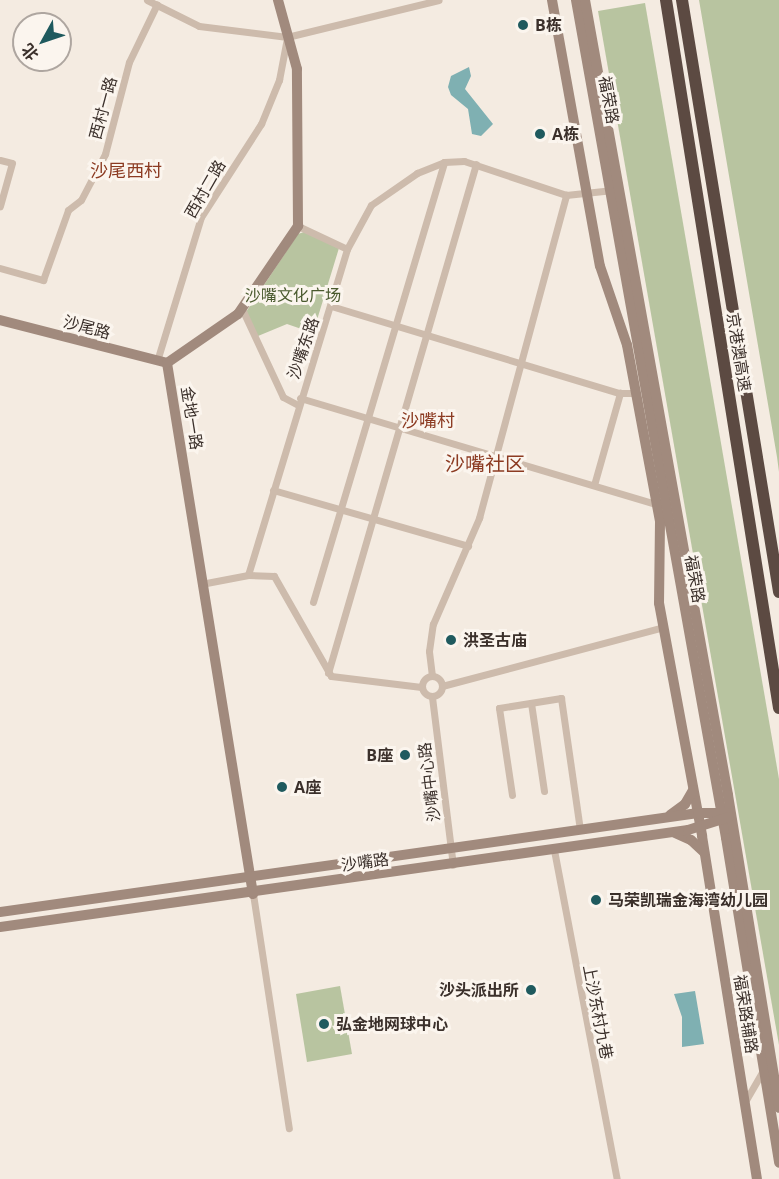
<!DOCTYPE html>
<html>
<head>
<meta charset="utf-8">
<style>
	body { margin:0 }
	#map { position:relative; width:779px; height:1179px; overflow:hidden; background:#f4ebe1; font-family:"Open Sans","Noto Sans SC",sans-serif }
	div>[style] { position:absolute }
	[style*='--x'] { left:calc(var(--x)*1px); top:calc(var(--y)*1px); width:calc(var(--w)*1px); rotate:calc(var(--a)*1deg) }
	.green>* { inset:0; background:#b8c4a0 }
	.water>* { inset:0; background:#7fb0b2 }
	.street>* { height:7px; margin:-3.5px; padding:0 3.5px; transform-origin:3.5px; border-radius:3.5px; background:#cdbbac }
	.street>.ring { margin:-3.5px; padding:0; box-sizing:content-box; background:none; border:7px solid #cdbbac; border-radius:50% }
	.secondary>* { height:10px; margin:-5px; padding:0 5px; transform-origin:5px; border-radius:5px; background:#a18a7d }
	.highway>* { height:12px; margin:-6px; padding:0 6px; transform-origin:6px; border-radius:6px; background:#5c4a42 }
	.dots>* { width:16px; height:16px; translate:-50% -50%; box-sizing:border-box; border:3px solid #fbf5ee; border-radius:50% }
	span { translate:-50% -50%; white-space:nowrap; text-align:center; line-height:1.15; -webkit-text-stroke:6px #fbf5ee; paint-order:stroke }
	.poi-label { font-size:16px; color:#3b302b; font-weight:700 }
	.left { translate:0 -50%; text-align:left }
	.right { translate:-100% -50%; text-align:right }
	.street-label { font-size:16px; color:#3b302b }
	.park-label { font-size:16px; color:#4a5a2e }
	.neighbourhood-label { font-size:18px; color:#8c3b22 }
	.quarter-label { font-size:20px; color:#8c3b22 }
	.north { position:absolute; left:12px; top:12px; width:60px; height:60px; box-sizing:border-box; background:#fbf5ee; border:2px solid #aea6a0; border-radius:50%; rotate:230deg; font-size:16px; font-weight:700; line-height:24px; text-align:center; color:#3b302b }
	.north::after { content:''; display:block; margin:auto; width:21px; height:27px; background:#1f5a5e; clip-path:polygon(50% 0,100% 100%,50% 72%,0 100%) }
</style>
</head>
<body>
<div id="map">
	<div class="green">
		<i style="clip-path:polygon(699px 0,779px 0,779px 472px,777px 457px)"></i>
		<i style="clip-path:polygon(645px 3px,779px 779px,779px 1045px,598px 11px)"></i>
		<i style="clip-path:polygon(304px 232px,339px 248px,313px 333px,287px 324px,258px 336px,246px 312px,298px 234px)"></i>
		<i style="clip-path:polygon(340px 986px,352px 1054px,307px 1062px,296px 994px)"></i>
	</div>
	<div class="water">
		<i style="clip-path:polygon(469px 67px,471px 76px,465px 89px,493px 124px,481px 136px,472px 134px,468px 109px,451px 95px,448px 87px,451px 76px)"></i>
		<i style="clip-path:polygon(695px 991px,704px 1044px,682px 1047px,682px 1017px,674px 994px)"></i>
	</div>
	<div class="street">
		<i style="--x:147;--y:0;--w:58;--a:26.6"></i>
		<i style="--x:199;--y:26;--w:89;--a:7.1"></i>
		<i style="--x:287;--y:37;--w:156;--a:-13.7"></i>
		<i style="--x:0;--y:160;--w:12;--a:14"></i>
		<i style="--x:12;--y:163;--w:45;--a:105.6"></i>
		<i style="--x:298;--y:226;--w:54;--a:25.1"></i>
		<i style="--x:0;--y:268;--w:45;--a:15.6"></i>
		<i style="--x:43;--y:280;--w:74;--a:-70.3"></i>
		<i style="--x:68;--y:210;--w:16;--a:-38"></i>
		<i style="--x:81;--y:200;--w:52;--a:-62.4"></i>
		<i style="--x:105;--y:154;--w:95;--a:-75.4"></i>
		<i style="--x:129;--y:62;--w:64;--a:-64.2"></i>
		<i style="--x:331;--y:306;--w:302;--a:16.8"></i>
		<i style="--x:620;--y:393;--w:16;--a:0"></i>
		<i style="--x:242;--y:309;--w:97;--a:65"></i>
		<i style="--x:283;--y:397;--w:17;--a:28"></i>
		<i style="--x:157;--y:361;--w:151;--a:-73"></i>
		<i style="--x:201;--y:217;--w:111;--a:-57.2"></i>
		<i style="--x:261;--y:124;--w:48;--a:-67.8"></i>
		<i style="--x:279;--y:80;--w:43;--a:-79.2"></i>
		<i style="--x:300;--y:398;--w:375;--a:16.6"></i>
		<i style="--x:594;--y:485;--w:96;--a:-74.2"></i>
		<i style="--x:273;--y:490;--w:203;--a:16"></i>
		<i style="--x:248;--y:575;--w:26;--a:2"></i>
		<i style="--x:274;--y:576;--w:115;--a:60.3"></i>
		<i style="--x:331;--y:676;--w:91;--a:7"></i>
		<i style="--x:201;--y:584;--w:48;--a:-10.8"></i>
		<i style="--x:248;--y:575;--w:341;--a:-73.1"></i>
		<i style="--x:347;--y:249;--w:50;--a:-61.4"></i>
		<i style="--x:371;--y:205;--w:56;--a:-34.8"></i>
		<i style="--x:417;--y:173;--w:29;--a:-22"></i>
		<i style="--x:444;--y:162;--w:20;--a:-3"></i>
		<i style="--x:464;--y:161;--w:108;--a:18.4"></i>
		<i style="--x:566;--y:195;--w:47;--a:-6.1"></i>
		<i style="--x:313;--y:602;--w:459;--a:-73.4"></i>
		<i style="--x:328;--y:673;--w:530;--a:-73.79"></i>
		<i class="ring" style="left:422px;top:676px;width:13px;height:13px"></i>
		<i style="--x:432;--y:676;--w:25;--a:-97"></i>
		<i style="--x:429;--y:651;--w:27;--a:-82"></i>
		<i style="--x:433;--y:624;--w:116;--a:-66.5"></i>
		<i style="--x:479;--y:518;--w:335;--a:-74.9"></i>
		<i style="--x:442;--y:686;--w:229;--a:-14.9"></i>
		<i style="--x:432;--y:697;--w:169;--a:82.9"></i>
		<i style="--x:531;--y:703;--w:89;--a:81.6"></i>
		<i style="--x:512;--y:795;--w:88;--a:-98.5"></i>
		<i style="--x:499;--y:708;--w:63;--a:-9.2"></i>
		<i style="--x:561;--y:698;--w:133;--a:81.8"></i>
		<i style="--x:554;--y:850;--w:335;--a:79.2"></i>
		<i style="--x:253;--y:894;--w:237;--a:81.3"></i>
		<i style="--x:746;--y:1100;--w:34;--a:-60"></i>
	</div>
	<div class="secondary">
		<i style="--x:552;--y:0;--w:270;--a:79.8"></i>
		<i style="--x:600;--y:266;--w:83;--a:71.1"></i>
		<i style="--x:627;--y:345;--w:180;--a:79.4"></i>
		<i style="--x:660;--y:522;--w:81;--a:90.7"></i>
		<i style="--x:659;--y:603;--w:237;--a:79.5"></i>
		<i style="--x:702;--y:836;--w:347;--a:80.9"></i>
		<i style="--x:576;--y:0;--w:851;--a:79.85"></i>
		<i style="--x:726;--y:838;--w:329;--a:80.7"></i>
		<i style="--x:585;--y:0;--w:808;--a:79.8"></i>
		<i style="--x:728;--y:795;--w:317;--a:80.7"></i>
		<i style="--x:0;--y:320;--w:172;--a:14.4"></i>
		<i style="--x:167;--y:363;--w:538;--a:80.8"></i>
		<i style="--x:167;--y:363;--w:86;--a:-34.6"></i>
		<i style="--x:238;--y:314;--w:107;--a:-55.7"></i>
		<i style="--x:298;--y:226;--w:157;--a:-90.4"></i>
		<i style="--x:297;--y:69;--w:72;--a:-105.4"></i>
		<i style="--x:670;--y:815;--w:19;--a:-36"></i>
		<i style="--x:685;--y:804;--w:16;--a:-60"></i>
		<i style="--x:675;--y:833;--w:17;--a:24"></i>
		<i style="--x:691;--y:840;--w:18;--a:43"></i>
		<i style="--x:0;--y:912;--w:705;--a:-8.07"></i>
		<i style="--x:698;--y:813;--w:30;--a:0"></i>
		<i style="--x:0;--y:927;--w:695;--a:-8.03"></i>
		<i style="--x:688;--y:830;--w:43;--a:-17.6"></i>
	</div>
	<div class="highway">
		<i style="--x:666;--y:0;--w:717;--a:80.93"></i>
		<i style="--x:682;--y:0;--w:600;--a:80.69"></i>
	</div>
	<div class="dots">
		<i style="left:523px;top:25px;background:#1f5a5e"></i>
		<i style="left:540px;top:134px;background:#1f5a5e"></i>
		<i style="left:451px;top:640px;background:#1f5a5e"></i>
		<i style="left:405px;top:755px;background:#1f5a5e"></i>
		<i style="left:282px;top:787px;background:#1f5a5e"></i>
		<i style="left:596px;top:900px;background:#1f5a5e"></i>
		<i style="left:531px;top:990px;background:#1f5a5e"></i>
		<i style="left:324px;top:1024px;background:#1f5a5e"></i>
	</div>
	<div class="poi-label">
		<span class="left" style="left:535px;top:25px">B栋</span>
		<span class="left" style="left:552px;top:134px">A栋</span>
		<span class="left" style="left:463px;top:640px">洪圣古庙</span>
		<span class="right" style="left:393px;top:755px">B座</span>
		<span class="left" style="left:294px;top:787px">A座</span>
		<span class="left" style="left:608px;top:900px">马荣凯瑞金海湾幼儿园</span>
		<span class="right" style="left:519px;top:990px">沙头派出所</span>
		<span class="left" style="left:336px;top:1024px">弘金地网球中心</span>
	</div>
	<div class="street-label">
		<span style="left:609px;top:100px;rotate:80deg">福荣路</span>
		<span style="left:103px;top:108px;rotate:-75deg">西村一路</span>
		<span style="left:205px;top:189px;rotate:-60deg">西村二路</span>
		<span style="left:87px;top:327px;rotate:15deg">沙尾路</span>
		<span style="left:303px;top:348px;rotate:-71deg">沙嘴东路</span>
		<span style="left:739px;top:352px;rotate:81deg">京港澳高速</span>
		<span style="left:192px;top:418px;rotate:81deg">金地一路</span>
		<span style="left:695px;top:579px;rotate:80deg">福荣路</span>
		<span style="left:429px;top:782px;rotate:-97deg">沙嘴中心路</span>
		<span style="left:365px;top:862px;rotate:-8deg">沙嘴路</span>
		<span style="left:598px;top:1012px;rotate:79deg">上沙东村九巷</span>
		<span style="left:746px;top:1014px;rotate:81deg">福荣路辅路</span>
	</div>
	<div class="park-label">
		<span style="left:293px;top:295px">沙嘴文化广场</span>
	</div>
	<div class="neighbourhood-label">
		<span style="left:126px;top:170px">沙尾西村</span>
		<span style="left:428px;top:420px">沙嘴村</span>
	</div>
	<div class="quarter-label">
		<span style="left:485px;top:463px">沙嘴社区</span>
	</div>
	<div class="north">北</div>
</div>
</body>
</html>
